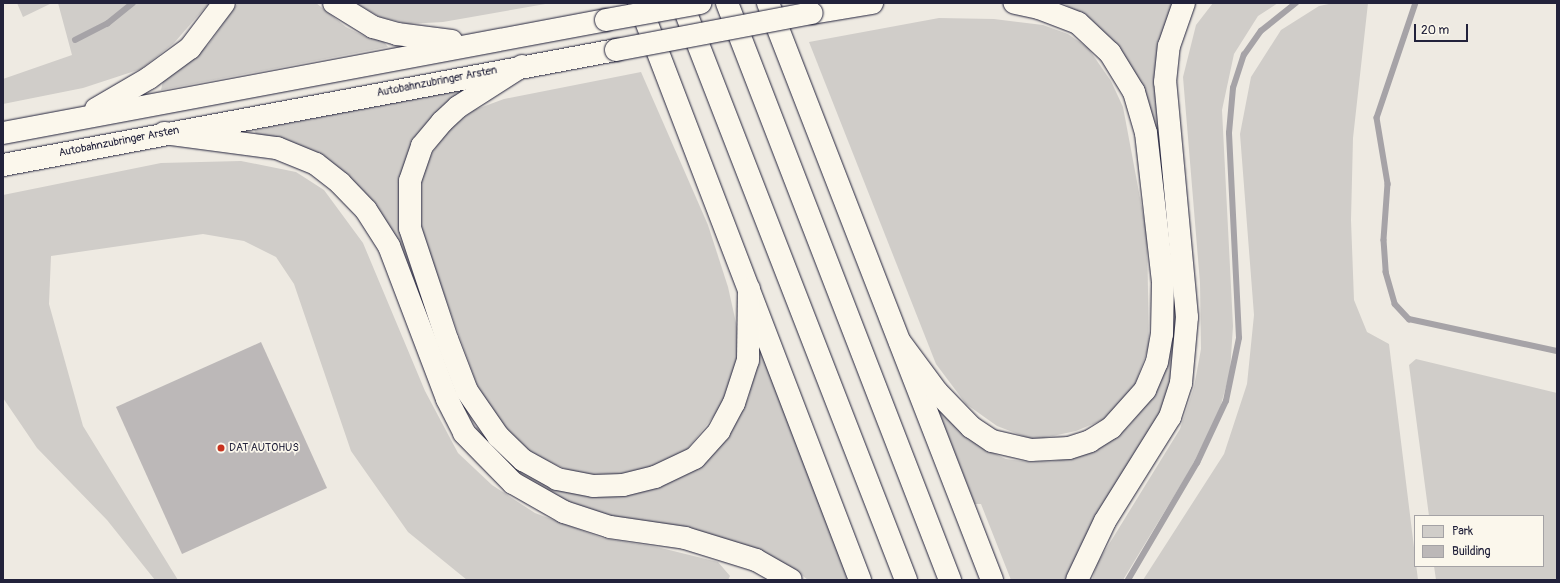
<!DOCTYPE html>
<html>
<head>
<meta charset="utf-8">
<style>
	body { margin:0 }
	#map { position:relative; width:1560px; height:583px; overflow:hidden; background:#eeeae2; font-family:Pangolin,sans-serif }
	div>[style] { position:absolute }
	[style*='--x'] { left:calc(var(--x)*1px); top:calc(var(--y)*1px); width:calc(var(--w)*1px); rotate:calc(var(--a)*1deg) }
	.green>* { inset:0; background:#d0cdc9 }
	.stream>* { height:5.5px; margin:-2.75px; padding:0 2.75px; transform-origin:2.75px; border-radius:2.75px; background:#a6a3a7 }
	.building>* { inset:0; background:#bcb8b8 }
	.roads { filter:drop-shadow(0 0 1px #22223b) drop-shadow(0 0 1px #22223b) }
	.highway>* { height:22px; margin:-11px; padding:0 11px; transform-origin:11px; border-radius:11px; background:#fbf7ec }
	.bridges { filter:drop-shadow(0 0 1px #22223b) drop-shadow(0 0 1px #22223b) }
	.highway-bridge>* { height:22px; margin:-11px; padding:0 11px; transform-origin:11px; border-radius:11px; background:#fbf7ec }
	.dots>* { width:11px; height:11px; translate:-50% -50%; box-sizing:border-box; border:2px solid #fbf7ec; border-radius:50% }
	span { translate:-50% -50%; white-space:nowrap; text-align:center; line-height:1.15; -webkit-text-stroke:3.5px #fbf7ec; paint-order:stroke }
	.street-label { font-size:11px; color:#22223b }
	.poi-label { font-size:11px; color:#22223b }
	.left { translate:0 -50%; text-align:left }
	.frame { position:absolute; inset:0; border:4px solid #22223b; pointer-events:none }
	.legend { position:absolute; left:1414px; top:515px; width:130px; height:52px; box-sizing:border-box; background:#fbf7ec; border:1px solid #a4a2a5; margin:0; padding:5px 7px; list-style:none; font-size:12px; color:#22223b }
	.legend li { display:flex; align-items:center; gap:8px; height:20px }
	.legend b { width:20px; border:1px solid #a4a2a5 }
	.scale { position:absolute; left:1414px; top:24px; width:54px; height:18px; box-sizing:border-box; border:2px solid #22223b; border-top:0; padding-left:5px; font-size:12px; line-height:14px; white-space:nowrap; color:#22223b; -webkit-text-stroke:3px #fbf7ec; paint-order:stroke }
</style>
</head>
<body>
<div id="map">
	<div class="green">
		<i style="clip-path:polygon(17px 3px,52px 3px,23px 17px)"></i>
		<i style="clip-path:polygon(58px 3px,209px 3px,174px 43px,141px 69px,83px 88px,3px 104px,3px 79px,72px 55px)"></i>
		<i style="clip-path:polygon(238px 3px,316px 3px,346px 27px,366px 37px,383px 41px,388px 47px,161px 90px,163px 81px,208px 45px)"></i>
		<i style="clip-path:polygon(356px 3px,551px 3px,443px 22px,408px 24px,380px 17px)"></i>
		<i style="clip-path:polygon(1063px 3px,1173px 3px,1178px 347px,1163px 414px,1079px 549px,1068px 580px,1011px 580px,981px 504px,975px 504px,936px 405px,961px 432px,982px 448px,1006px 459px,1030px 462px,1056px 461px,1096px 449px,1128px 427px,1145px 406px,1169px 346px,1174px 304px,1171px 259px,1121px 53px,1096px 24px)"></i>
		<i style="clip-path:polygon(1213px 3px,1278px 3px,1258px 16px,1234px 54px,1222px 110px,1233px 326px,1230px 372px,1219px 412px,1191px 468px,1123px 580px,1092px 580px,1098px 562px,1180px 429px,1194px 387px,1201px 349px,1200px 283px,1183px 77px,1196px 25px)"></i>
		<i style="clip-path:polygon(1334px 3px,1368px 3px,1353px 138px,1351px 220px,1354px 300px,1367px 332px,1389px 344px,1418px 580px,1143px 580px,1224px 454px,1247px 384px,1254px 315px,1240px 134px,1251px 77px,1281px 30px,1319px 6px)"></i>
		<i style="clip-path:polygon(939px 18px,994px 19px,1043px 25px,1068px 34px,1088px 48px,1111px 81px,1123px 107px,1147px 235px,1149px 346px,1134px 387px,1112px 416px,1076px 431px,1034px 440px,997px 426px,966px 404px,936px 364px,809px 42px)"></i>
		<i style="clip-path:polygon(641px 72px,708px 225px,728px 287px,738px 332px,737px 371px,726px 401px,684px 453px,657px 469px,603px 476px,575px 473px,536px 456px,507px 434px,478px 387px,422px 234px,422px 178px,431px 155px,446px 131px,474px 110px,504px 99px)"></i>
		<i style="clip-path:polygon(468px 88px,443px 108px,402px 238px,414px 277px,411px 278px,395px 243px,285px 141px,256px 134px,254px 130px)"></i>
		<i style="clip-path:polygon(241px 161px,296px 172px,324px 190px,363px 243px,425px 391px,458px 453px,492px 485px,535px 513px,602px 538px,657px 547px,718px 562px,730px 576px,728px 580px,467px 580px,408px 532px,351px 451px,294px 284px,276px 257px,244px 241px,203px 234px,51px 256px,49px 304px,83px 426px,178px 580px,155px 580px,107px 520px,37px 448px,3px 398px,3px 195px,161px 163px)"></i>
		<i style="clip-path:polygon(755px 338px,853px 580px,808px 580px,798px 572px,588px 511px,527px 483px,474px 429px,477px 427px,503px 457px,526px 474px,558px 489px,586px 496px,614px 495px,719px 445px,738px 420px,749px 396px,755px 362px)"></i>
		<i style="clip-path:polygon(1416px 359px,1557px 393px,1557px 580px,1436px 580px,1434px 566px,1543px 566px,1543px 516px,1429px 516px,1409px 365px)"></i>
	</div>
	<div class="stream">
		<i style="--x:1416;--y:3;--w:121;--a:108.7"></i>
		<i style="--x:1377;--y:118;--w:67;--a:80.5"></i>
		<i style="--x:1388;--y:184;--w:56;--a:94.1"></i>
		<i style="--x:1384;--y:240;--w:32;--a:86"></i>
		<i style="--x:1386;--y:272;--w:33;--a:74"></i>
		<i style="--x:1395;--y:304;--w:21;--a:47"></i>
		<i style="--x:1409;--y:319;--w:151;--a:12.2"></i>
		<i style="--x:75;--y:40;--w:36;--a:-27"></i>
		<i style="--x:107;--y:24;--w:33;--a:-39"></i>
		<i style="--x:1128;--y:580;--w:136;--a:-59.5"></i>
		<i style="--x:1197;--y:463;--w:68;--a:-64.9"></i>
		<i style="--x:1226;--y:401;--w:64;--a:-78.3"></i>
		<i style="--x:1239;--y:338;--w:205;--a:-92.8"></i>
		<i style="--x:1229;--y:133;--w:45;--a:-84.9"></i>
		<i style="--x:1233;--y:88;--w:35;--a:-72"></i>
		<i style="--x:1244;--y:55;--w:29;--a:-55"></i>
		<i style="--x:1261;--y:31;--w:45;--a:-38.7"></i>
	</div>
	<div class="building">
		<i style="clip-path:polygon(261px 342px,327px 488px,182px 554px,116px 407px)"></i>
	</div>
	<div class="roads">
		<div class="highway">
			<i style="--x:334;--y:3;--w:46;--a:31.6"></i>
			<i style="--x:373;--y:27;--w:25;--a:16"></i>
			<i style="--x:397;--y:34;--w:55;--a:7.3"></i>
			<i style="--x:639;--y:3;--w:618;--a:69.04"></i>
			<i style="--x:682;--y:3;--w:619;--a:68.78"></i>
			<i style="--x:727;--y:3;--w:619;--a:68.87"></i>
			<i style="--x:768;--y:3;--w:619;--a:68.78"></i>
			<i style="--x:812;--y:13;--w:61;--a:-9.5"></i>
			<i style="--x:522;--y:66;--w:76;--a:147.4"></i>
			<i style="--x:458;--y:107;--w:22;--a:137"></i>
			<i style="--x:442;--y:122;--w:31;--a:130"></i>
			<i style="--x:422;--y:146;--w:37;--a:109"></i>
			<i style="--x:410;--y:181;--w:47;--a:90"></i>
			<i style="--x:410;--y:228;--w:117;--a:71.6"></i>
			<i style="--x:447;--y:339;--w:56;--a:69"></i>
			<i style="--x:467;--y:391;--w:55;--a:55.4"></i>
			<i style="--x:498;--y:436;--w:35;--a:44"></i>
			<i style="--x:523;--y:460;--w:39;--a:29"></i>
			<i style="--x:557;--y:479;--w:37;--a:11"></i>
			<i style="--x:593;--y:486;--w:30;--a:-2"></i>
			<i style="--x:623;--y:485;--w:33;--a:-14"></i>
			<i style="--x:655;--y:477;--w:44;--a:-25.4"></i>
			<i style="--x:695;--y:458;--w:36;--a:-48"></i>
			<i style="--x:719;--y:431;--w:32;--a:-62"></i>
			<i style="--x:734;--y:403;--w:45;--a:-72"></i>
			<i style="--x:748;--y:360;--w:71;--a:-89.2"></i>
			<i style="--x:96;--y:109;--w:61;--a:-30.3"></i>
			<i style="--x:149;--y:78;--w:51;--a:-36.2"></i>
			<i style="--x:190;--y:48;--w:56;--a:-52.9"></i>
			<i style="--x:3;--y:133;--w:613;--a:-10.61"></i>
			<i style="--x:164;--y:133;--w:114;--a:7.6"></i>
			<i style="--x:277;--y:148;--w:42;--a:22.3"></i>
			<i style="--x:316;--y:164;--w:31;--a:38"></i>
			<i style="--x:340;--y:183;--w:37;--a:46"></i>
			<i style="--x:366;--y:210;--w:43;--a:57.4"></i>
			<i style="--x:389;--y:246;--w:164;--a:69.2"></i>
			<i style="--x:447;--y:399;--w:38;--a:63"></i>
			<i style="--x:464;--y:433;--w:70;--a:45.6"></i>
			<i style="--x:513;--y:483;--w:59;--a:29.6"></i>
			<i style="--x:564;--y:512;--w:48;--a:18.1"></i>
			<i style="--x:610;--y:527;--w:76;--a:8.3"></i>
			<i style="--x:685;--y:538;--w:74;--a:17.2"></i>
			<i style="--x:756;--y:560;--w:40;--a:29.7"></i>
			<i style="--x:3;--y:165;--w:624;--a:-10.63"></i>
			<i style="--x:900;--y:342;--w:62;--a:53.5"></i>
			<i style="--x:937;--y:392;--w:49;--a:45.8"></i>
			<i style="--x:971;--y:427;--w:25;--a:34"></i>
			<i style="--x:992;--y:441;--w:40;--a:13"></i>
			<i style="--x:1031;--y:450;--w:38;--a:-3"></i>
			<i style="--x:1069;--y:448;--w:22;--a:-18"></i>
			<i style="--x:1090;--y:441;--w:25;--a:-32"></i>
			<i style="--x:1111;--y:428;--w:51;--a:-48.2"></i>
			<i style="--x:1145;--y:390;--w:30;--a:-67"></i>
			<i style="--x:1157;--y:362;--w:28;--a:-80"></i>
			<i style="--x:1162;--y:334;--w:52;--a:-88.9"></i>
			<i style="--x:1163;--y:282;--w:150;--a:-96.5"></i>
			<i style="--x:1146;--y:133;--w:43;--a:-106.3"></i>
			<i style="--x:1134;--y:92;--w:46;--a:-121.6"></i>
			<i style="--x:1110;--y:53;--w:44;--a:-136.8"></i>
			<i style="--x:1078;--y:23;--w:42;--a:-159"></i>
			<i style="--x:1039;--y:8;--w:25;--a:-168"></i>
			<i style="--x:1077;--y:580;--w:65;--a:-64.6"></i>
			<i style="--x:1105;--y:521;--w:123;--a:-58"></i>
			<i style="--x:1170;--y:417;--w:36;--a:-72"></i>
			<i style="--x:1181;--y:383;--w:66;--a:-84.8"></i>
			<i style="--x:1187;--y:317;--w:236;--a:-95.3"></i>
			<i style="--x:1165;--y:82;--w:36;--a:-84"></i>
			<i style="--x:1169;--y:46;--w:46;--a:-70.8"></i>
		</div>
	</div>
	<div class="bridges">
		<div class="highway-bridge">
			<i style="--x:606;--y:20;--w:96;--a:-10.3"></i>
			<i style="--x:616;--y:50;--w:199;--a:-10.7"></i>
		</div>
	</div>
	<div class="dots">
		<i style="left:221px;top:448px;background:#c8321e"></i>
	</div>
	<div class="street-label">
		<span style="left:437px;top:82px;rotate:-11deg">Autobahnzubringer Arsten</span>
		<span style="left:119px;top:142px;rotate:-11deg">Autobahnzubringer Arsten</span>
	</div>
	<div class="poi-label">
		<span class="left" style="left:229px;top:448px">DAT AUTOHUS</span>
	</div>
	<div class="frame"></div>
	<ul class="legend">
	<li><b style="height:11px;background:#d0cdc9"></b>Park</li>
	<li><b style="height:11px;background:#bcb8b8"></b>Building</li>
	</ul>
	<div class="scale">20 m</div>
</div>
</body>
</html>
